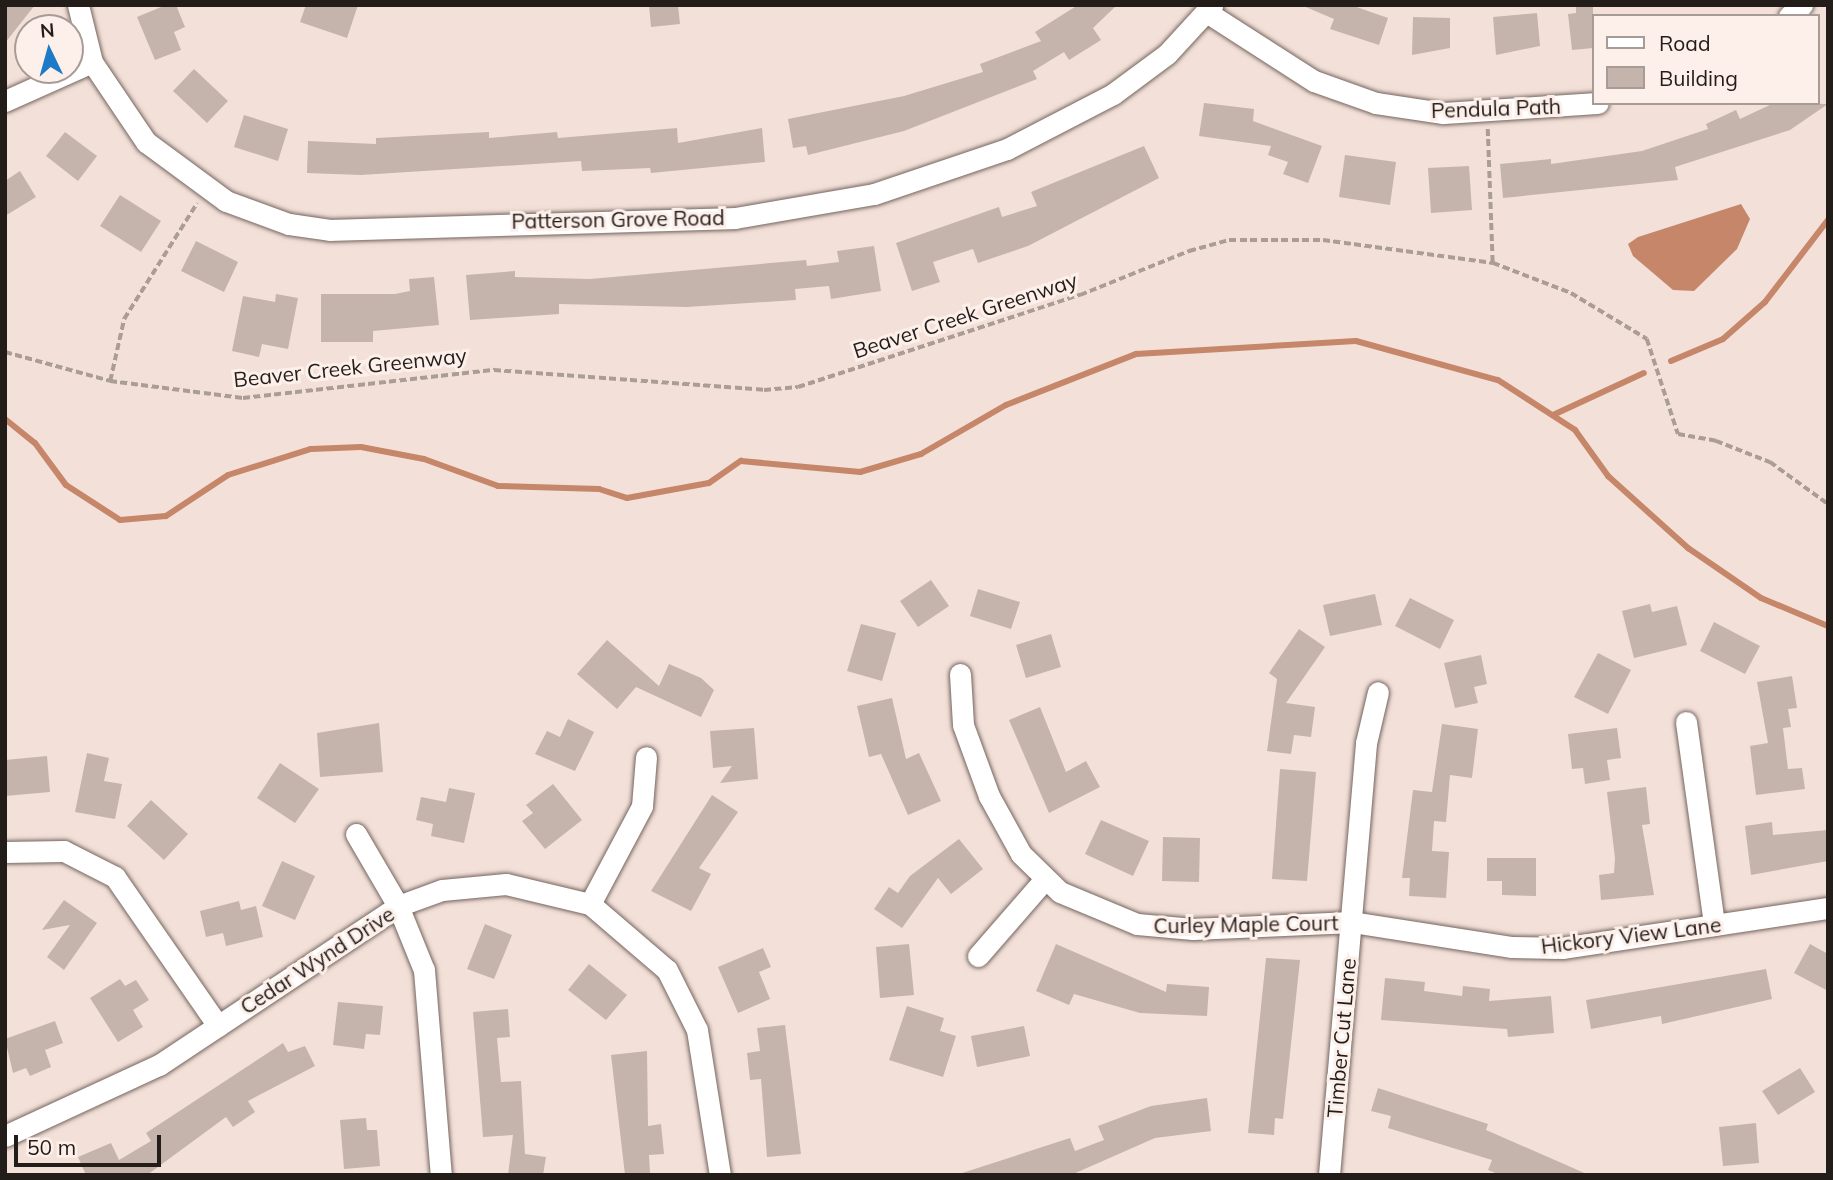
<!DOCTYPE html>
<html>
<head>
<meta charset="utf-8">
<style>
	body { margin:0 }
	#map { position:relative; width:1833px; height:1180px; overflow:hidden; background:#f3e1d9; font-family:Mulish,sans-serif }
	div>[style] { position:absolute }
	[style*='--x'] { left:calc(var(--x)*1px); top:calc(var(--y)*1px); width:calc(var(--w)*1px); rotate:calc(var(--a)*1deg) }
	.water>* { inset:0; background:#c6866a }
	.stream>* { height:6px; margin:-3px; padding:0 3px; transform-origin:3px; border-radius:3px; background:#c6866a }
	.building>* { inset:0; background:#c5b4ac }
	.path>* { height:3.5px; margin-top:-1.75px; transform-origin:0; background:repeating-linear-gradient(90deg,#aa9d96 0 7px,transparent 0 10.5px) }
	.roads { filter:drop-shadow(0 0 2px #75655f) drop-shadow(0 0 2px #75655f) }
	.minor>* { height:21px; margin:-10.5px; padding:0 10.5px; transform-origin:10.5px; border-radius:10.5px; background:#fff }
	span { translate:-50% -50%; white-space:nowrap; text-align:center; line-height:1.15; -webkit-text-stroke:6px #fdefe9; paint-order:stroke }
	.street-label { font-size:21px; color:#231d1a }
	.frame { position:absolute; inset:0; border:7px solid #231d1a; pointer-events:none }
	.legend { position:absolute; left:1592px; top:14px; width:228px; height:91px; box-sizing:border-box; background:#fdefe9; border:2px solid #a69b96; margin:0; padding:9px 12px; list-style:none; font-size:21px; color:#231d1a }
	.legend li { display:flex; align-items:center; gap:14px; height:35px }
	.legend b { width:35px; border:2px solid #a69b96 }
	.north { position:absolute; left:14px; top:14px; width:70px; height:70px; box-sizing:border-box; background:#fdefe9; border:2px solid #a69b96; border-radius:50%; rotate:355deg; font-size:19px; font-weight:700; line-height:28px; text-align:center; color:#231d1a }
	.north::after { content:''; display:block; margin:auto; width:24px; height:32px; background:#1d7ac7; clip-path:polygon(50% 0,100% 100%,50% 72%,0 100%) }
	.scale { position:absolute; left:14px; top:1135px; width:147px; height:32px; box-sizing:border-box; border:4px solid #231d1a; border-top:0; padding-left:9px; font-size:21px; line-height:24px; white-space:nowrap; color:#231d1a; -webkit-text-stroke:5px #fdefe9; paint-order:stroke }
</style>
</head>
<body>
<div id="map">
	<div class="water">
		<i style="clip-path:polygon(1741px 204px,1750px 219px,1737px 249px,1694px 291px,1673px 290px,1633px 256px,1628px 244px,1638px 237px)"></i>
	</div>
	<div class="stream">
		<i style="--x:1671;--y:361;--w:56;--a:-22.9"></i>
		<i style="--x:1723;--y:339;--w:56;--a:-41.4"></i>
		<i style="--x:1765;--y:302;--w:103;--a:-52.5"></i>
		<i style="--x:1553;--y:415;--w:100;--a:-24.8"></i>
		<i style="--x:5;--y:419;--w:38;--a:39"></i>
		<i style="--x:35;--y:443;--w:52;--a:53.6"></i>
		<i style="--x:66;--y:485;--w:64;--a:32.9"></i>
		<i style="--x:120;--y:520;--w:46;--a:-5"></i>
		<i style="--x:166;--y:516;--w:74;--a:-33.5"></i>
		<i style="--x:228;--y:475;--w:87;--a:-17.4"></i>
		<i style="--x:311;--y:449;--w:50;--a:-2.3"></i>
		<i style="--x:361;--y:447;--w:64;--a:10.8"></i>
		<i style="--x:424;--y:459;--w:79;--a:20"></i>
		<i style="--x:498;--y:486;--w:101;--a:1.7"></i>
		<i style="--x:599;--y:489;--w:29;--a:18"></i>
		<i style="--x:627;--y:498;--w:83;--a:-10.4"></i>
		<i style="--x:709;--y:483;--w:39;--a:-35"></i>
		<i style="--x:741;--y:461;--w:120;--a:5.3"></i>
		<i style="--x:860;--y:472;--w:64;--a:-16.4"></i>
		<i style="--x:921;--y:454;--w:98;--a:-30"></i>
		<i style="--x:1006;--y:405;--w:140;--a:-21.4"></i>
		<i style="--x:1136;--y:354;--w:220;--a:-3.4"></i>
		<i style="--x:1356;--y:341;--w:147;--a:15.4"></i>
		<i style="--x:1498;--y:380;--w:92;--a:33"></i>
		<i style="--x:1575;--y:430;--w:57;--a:54.3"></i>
		<i style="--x:1608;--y:476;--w:108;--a:42"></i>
		<i style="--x:1688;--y:548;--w:88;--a:34.4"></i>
		<i style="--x:1761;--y:598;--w:73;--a:22.7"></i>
	</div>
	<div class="building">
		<i style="clip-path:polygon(5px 5px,35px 5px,5px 43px)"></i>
		<i style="clip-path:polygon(166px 5px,176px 5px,185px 27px,174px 32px,181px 50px,155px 60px,137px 17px)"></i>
		<i style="clip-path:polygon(306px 5px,358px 5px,347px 38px,300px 22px)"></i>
		<i style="clip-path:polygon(649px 5px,678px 5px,680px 24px,651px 27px)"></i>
		<i style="clip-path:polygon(1078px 5px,1117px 5px,1093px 28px,1101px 40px,1069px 60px,1064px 52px,1033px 71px,1037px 79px,904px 131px,808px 155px,806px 146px,793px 148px,788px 119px,904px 96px,983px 72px,980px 64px,1041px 41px,1035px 32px)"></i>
		<i style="clip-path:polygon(1301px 5px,1351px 5px,1388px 18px,1379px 45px,1330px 29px,1334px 19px)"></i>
		<i style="clip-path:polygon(1576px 5px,1593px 5px,1593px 48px,1572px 50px,1568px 14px,1576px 13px)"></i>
		<i style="clip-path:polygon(1537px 13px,1540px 46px,1496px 55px,1493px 17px)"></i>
		<i style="clip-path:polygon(1413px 17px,1450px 18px,1450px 48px,1412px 55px)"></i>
		<i style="clip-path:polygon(194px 69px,228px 101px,207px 123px,173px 91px)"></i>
		<i style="clip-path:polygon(1204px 103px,1254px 109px,1253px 121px,1322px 146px,1308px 183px,1283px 174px,1288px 162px,1268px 155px,1271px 146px,1199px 136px)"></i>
		<i style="clip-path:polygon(1774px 103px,1828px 104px,1790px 130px,1675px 167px,1678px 180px,1503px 198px,1500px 164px,1551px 159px,1551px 164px,1642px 151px,1708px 129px,1706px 124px,1736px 110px,1740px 119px)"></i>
		<i style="clip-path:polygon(244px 115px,288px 129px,278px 161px,234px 147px)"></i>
		<i style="clip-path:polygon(677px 128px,678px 143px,762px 128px,765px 162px,651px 173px,650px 168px,582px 171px,581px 161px,361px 175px,307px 173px,308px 141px,376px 144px,376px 138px,489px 132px,489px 138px,557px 132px,558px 138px)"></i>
		<i style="clip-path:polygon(65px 132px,97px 156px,78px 181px,46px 156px)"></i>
		<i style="clip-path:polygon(1144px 146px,1159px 178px,1028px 246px,978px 263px,973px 249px,933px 262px,940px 282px,912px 291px,896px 243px,999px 207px,1002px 217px,1037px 206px,1031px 192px)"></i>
		<i style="clip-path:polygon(1345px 155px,1396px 162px,1390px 205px,1339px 197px)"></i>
		<i style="clip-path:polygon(1469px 166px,1472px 210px,1431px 213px,1428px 168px)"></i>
		<i style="clip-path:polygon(20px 171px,36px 197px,5px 216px,5px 181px)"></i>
		<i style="clip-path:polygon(120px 195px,161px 221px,141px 252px,100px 226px)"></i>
		<i style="clip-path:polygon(196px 241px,238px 262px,224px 292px,181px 271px)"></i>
		<i style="clip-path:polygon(874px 246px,881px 291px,831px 299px,829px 286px,795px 289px,796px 300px,687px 307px,559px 304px,559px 314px,470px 320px,466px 275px,515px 271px,515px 277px,590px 279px,806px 260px,807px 266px,839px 262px,837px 251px)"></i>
		<i style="clip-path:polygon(434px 277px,439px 325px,373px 331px,373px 342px,321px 342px,321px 294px,395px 294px,410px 291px,409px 279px)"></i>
		<i style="clip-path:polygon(276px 294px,298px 298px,288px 349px,262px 344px,259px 357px,232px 351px,243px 296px,275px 302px)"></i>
		<i style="clip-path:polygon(931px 580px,949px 606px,918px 627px,900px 601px)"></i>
		<i style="clip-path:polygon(978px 589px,1020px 602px,1011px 629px,970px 616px)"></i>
		<i style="clip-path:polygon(1375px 594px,1382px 625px,1330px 636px,1323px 605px)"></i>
		<i style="clip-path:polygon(1410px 598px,1454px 620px,1440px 649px,1395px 626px)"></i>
		<i style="clip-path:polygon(1650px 604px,1652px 612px,1677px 606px,1687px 645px,1634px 658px,1622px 611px)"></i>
		<i style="clip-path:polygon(1714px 622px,1760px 646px,1745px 674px,1700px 651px)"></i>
		<i style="clip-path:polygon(861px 624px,896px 633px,882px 681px,847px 671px)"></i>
		<i style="clip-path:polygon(1299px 629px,1325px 647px,1286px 703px,1315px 707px,1311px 737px,1294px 735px,1291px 754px,1267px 751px,1277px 679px,1269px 673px)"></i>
		<i style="clip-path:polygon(1051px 634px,1061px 667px,1026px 678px,1016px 645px)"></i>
		<i style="clip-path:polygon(607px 640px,659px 686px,669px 664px,701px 678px,714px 690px,701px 717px,636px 687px,617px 709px,577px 674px)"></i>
		<i style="clip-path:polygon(1598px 653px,1631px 670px,1608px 714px,1574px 697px)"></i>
		<i style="clip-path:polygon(1481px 655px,1487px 684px,1474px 687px,1478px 703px,1455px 708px,1444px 663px)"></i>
		<i style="clip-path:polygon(1792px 676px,1797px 708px,1788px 709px,1791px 727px,1783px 728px,1788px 769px,1802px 768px,1805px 789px,1756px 795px,1750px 746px,1768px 743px,1757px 682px)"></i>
		<i style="clip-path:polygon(892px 698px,906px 759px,919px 753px,941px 801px,908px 815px,881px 754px,869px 757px,857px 706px)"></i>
		<i style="clip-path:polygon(1040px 707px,1066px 772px,1086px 761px,1100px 787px,1049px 813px,1009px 720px)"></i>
		<i style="clip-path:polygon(568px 719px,594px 732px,575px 771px,535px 754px,547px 731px,560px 737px)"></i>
		<i style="clip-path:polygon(379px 723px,383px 772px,320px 777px,317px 733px)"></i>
		<i style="clip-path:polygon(1442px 724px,1478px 729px,1472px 778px,1450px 775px,1446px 822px,1434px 821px,1432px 851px,1449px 852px,1446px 898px,1409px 896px,1410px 878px,1402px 878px,1413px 790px,1432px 792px)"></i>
		<i style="clip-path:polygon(754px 728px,758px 779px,720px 783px,732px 766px,713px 768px,710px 731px)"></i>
		<i style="clip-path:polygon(1617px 728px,1621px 758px,1607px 760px,1610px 780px,1585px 784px,1583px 768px,1572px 769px,1568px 734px)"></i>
		<i style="clip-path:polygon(87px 753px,109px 758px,104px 781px,122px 784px,115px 819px,75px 812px)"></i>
		<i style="clip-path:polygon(47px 756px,50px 792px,5px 796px,5px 760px)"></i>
		<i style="clip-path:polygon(280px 763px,319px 789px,295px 823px,257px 798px)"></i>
		<i style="clip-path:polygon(1280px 769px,1316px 772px,1307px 881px,1272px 879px)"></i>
		<i style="clip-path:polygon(553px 784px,582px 820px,545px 849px,522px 821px,533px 813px,526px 805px)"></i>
		<i style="clip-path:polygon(1646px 787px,1650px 824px,1642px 825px,1654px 895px,1601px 900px,1599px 875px,1614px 873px,1615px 858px,1607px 792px)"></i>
		<i style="clip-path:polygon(449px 788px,475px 793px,464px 843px,431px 836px,433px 824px,416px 820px,421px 797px,446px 802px)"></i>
		<i style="clip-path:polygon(712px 795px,738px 812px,699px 868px,711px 874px,691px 911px,651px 891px)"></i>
		<i style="clip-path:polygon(151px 800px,188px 834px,164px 860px,127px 826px)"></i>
		<i style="clip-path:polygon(1101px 820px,1149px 841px,1133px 876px,1085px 854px)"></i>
		<i style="clip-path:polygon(1772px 822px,1773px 835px,1828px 830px,1828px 861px,1751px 875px,1745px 826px)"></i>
		<i style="clip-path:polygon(1163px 837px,1200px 838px,1199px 882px,1162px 881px)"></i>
		<i style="clip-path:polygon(959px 839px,983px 869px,951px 894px,938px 878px,902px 928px,874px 909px,889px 887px,898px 893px,910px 876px)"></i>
		<i style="clip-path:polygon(1487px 858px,1536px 858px,1536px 896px,1502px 895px,1502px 881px,1487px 881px)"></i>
		<i style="clip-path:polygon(282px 861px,315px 876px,295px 920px,262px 906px)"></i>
		<i style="clip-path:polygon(64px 900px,97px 923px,64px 970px,47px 957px,70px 925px,42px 930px)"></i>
		<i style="clip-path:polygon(239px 901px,241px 910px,256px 906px,263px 937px,226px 946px,223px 933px,206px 937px,200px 911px)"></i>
		<i style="clip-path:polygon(485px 924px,512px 935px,494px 979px,467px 969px)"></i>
		<i style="clip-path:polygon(909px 944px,914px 995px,880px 998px,876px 947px)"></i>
		<i style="clip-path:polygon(1056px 944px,1166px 992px,1167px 984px,1209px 987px,1207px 1016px,1140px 1013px,1074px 994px,1069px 1005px,1036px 991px)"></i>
		<i style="clip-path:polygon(1810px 944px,1828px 954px,1828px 991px,1794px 973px)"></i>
		<i style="clip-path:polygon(763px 948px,771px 967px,759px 972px,770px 999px,738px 1013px,718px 967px)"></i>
		<i style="clip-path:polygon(1266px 958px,1300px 960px,1283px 1119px,1275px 1118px,1274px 1135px,1248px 1133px)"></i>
		<i style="clip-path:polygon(589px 964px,627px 995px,606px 1020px,568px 990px)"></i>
		<i style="clip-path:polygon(1766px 969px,1772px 999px,1662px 1024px,1661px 1016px,1591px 1029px,1586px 1000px)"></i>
		<i style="clip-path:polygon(1385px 978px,1425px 982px,1424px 991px,1462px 996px,1463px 986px,1490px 989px,1489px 1001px,1551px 996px,1554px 1033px,1508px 1037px,1507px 1029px,1381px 1020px)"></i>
		<i style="clip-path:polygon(120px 979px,125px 986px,136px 980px,149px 1000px,133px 1010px,143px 1027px,118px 1042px,90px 998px)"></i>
		<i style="clip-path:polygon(338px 1002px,383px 1006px,380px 1035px,366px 1034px,364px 1049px,333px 1045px)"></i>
		<i style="clip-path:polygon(907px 1006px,944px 1018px,940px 1031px,956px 1036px,943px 1077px,889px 1060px)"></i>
		<i style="clip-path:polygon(508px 1009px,510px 1037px,497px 1038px,501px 1082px,521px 1081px,525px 1154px,546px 1157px,543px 1175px,508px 1175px,513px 1135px,483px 1137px,473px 1012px)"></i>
		<i style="clip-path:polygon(55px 1021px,63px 1043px,45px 1050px,51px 1067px,30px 1076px,26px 1068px,13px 1073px,5px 1039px)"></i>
		<i style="clip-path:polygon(785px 1025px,801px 1154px,767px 1157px,761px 1079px,750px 1080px,747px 1053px,760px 1051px,757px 1028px)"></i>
		<i style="clip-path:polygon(1024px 1026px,1030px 1056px,977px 1067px,971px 1036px)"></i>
		<i style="clip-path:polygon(283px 1043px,288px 1052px,305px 1046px,315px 1066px,248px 1101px,255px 1112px,233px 1127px,226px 1117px,147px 1175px,86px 1175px,78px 1157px,111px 1143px,119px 1160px,151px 1141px,146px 1133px)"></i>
		<i style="clip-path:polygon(647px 1051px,648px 1126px,661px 1124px,664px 1154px,649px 1155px,650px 1173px,625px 1175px,611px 1055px)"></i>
		<i style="clip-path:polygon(1800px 1068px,1815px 1092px,1778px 1115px,1762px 1091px)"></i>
		<i style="clip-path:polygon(1378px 1088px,1488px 1124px,1486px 1130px,1589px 1175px,1500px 1175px,1488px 1170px,1492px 1160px,1388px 1128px,1391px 1116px,1371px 1111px)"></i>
		<i style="clip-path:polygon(1207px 1098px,1211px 1131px,1155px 1138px,1071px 1175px,956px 1175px,1070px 1138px,1075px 1151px,1104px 1140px,1098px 1126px,1151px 1106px)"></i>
		<i style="clip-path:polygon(366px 1118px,367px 1130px,377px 1130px,380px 1166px,344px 1169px,340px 1120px)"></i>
		<i style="clip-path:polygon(1756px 1123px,1759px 1163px,1723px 1166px,1719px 1127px)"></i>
	</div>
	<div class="path">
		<i style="--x:1488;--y:129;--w:134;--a:87.9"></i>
		<i style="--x:5;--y:352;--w:109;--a:15.4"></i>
		<i style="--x:110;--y:381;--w:134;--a:7.3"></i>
		<i style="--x:243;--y:398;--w:253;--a:-6.4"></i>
		<i style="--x:494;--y:370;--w:271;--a:4.2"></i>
		<i style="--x:764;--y:390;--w:34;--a:-5"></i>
		<i style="--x:798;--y:387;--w:297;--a:-18.1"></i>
		<i style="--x:1080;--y:295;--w:118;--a:-22"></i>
		<i style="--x:1189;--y:251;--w:41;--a:-15.4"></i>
		<i style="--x:1229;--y:240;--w:94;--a:0"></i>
		<i style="--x:1323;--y:240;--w:172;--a:7.7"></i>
		<i style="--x:1493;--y:263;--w:84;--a:21"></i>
		<i style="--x:1571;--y:293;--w:89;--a:31.2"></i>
		<i style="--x:1647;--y:339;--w:100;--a:71.9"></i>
		<i style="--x:1678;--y:434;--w:39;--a:10"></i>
		<i style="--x:1716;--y:441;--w:58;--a:21.3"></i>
		<i style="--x:1770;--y:462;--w:72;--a:35.9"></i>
		<i style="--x:110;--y:381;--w:64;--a:-77.3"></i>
		<i style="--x:124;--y:319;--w:137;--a:-57.8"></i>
	</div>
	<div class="roads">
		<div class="minor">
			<i style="--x:78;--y:5;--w:59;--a:76.2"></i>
			<i style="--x:92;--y:62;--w:97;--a:56"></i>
			<i style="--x:146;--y:142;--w:99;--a:36.4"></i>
			<i style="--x:226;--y:201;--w:67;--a:20.1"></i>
			<i style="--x:289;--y:224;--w:41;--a:8.3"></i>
			<i style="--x:330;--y:230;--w:405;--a:-1.7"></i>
			<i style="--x:735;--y:218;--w:141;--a:-9.8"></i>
			<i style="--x:874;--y:194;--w:140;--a:-18.7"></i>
			<i style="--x:1007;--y:149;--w:119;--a:-27.4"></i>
			<i style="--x:1113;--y:94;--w:67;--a:-36.5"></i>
			<i style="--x:1167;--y:54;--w:67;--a:-47.4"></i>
			<i style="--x:1208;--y:13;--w:126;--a:32.7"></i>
			<i style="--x:1314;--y:81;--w:66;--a:19.5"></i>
			<i style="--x:1376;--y:103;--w:68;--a:8.5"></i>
			<i style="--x:1443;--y:113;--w:155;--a:-3.7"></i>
			<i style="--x:1789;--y:16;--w:17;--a:-40"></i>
			<i style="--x:5;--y:101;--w:95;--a:-24.1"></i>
			<i style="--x:960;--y:674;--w:51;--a:86.6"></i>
			<i style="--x:963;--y:725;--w:76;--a:69.9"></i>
			<i style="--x:989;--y:796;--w:66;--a:61.1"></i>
			<i style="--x:1021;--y:854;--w:54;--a:44.3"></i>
			<i style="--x:1060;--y:892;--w:83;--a:22.6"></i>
			<i style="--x:1137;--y:924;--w:56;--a:5.1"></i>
			<i style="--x:1193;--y:929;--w:159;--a:-2.5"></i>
			<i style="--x:1352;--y:922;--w:162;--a:8.9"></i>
			<i style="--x:1512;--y:947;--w:50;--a:1.1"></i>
			<i style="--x:1562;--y:948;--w:269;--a:-8.6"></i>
			<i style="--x:1686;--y:722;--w:205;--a:82.1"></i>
			<i style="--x:356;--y:834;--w:83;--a:59.7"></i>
			<i style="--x:398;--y:906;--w:69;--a:67.9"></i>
			<i style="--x:424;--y:970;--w:206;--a:85.3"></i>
			<i style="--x:5;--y:852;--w:59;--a:-1"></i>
			<i style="--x:64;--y:851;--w:57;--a:27"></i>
			<i style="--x:115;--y:877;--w:181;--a:55.3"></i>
			<i style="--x:590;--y:904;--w:111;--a:-62"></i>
			<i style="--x:642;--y:806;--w:49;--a:-85.3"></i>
			<i style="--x:978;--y:956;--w:101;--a:-49"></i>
			<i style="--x:5;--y:1136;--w:170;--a:-24.8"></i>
			<i style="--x:159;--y:1065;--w:287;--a:-33.6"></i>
			<i style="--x:398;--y:906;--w:47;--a:-20"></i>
			<i style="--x:442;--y:890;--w:64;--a:-5.4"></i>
			<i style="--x:506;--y:884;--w:86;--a:13.4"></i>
			<i style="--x:590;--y:904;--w:101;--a:40.6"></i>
			<i style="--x:667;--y:970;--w:67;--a:63.4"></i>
			<i style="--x:697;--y:1030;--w:147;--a:81"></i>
			<i style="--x:1329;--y:1175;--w:434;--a:-85.1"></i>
			<i style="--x:1366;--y:743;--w:52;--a:-76.8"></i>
		</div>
	</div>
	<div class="street-label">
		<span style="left:1496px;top:108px;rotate:-2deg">Pendula Path</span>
		<span style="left:618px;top:219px;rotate:-1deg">Patterson Grove Road</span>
		<span style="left:965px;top:315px;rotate:-18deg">Beaver Creek Greenway</span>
		<span style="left:350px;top:367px;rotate:-6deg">Beaver Creek Greenway</span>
		<span style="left:1246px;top:924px;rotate:-1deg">Curley Maple Court</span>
		<span style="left:1631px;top:935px;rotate:-7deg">Hickory View Lane</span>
		<span style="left:317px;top:960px;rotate:-33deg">Cedar Wynd Drive</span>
		<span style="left:1341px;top:1038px;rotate:-85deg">Timber Cut Lane</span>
	</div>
	<div class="frame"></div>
	<ul class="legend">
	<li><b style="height:9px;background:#fff"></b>Road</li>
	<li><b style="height:19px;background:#c5b4ac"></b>Building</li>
	</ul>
	<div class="north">N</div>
	<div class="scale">50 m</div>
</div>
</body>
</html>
